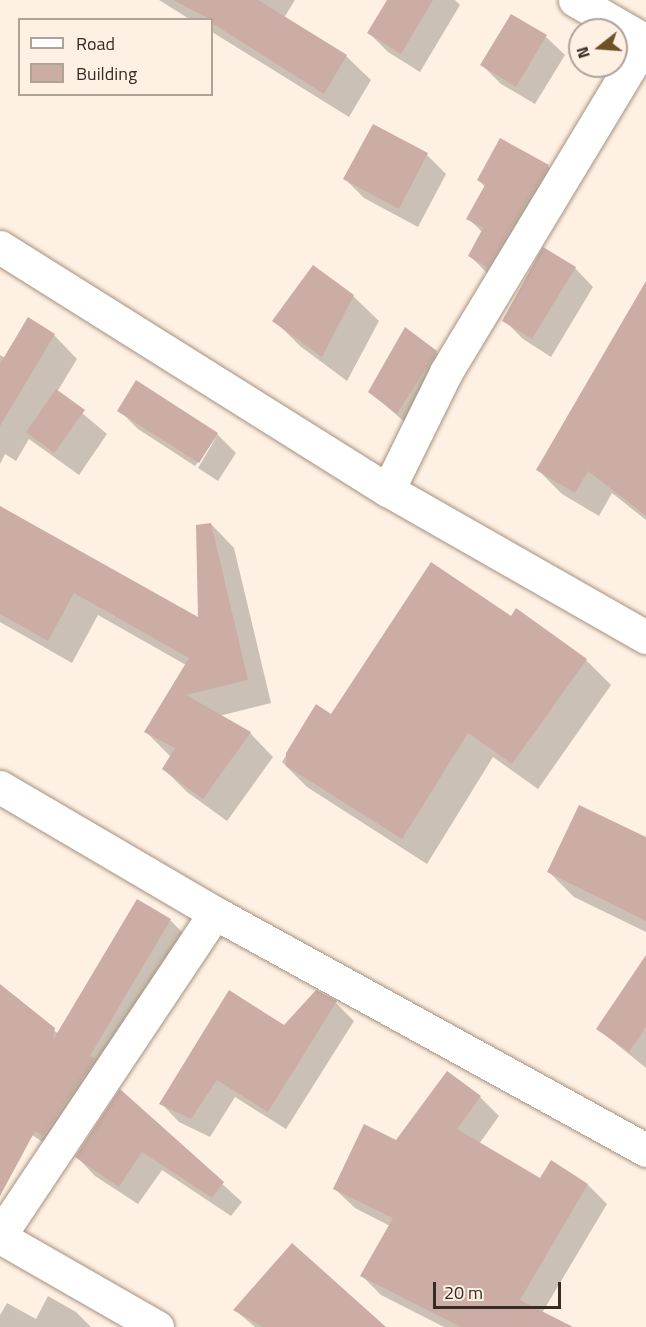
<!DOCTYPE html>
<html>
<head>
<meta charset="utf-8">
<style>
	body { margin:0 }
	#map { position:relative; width:646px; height:1327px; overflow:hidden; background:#fef1e4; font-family:"Titillium Web",sans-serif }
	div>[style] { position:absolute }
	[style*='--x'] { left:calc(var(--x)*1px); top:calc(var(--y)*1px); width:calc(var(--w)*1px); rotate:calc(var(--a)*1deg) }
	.shadow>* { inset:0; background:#0003 }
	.building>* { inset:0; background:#ccada6 }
	.roads { filter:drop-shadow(0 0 2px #a6917e) drop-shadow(0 0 2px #a6917e) }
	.street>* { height:33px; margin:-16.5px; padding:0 16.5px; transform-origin:16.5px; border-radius:16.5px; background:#fff }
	span { translate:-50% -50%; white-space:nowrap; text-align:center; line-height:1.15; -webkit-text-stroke:4.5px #fef1e4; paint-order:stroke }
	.legend { position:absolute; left:18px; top:18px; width:195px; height:78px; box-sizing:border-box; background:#fef1e4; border:2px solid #aea398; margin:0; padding:8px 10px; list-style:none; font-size:18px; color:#352d25 }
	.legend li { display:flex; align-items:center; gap:12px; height:30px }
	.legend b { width:30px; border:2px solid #aea398 }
	.north { position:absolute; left:568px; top:18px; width:60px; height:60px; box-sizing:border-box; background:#fef1e4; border:2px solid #aea398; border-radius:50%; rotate:253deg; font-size:16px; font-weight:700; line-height:24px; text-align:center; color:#352d25 }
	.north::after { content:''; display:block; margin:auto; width:21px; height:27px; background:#705026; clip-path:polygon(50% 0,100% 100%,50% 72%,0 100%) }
	.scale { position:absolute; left:433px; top:1282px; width:128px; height:27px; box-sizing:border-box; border:3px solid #352d25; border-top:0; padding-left:8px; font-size:18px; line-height:21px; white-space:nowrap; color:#352d25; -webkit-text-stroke:4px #fef1e4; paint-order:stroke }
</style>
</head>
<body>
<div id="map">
	<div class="shadow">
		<i style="clip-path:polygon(159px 0,295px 0,284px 18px,346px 56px,371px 80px,349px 117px,212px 32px,212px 20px,191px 20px)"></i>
		<i style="clip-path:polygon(388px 0,455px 0,460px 5px,420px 72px,388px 52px,369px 33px)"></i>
		<i style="clip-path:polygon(546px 37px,565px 55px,535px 104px,501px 84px,482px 65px)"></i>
		<i style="clip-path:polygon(374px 126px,427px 155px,446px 174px,418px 227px,364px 198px,345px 179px)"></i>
		<i style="clip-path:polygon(548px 166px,567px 185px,489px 275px,470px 256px,483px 233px,468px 218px,485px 187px,479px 180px)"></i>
		<i style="clip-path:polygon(575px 268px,593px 287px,551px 357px,523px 339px,504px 320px)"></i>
		<i style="clip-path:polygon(646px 286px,646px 520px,612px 493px,599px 516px,562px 494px,538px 470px)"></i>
		<i style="clip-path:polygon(353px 296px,379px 321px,347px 381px,300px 346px,274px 320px)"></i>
		<i style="clip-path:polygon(54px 335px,77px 359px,57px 392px,107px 434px,79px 475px,29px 439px,16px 461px,5px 454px,0 464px,0 355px,5px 358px)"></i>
		<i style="clip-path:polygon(436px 352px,461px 378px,423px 438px,370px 392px)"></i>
		<i style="clip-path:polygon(119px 410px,217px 434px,236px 453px,218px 481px,198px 468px,217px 436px,195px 466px,138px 429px)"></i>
		<i style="clip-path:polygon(0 507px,200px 620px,211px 524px,234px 548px,271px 703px,219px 716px,250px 733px,273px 757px,227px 821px,187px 792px,164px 769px,171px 757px,146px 732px,186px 665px,98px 615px,72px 663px,0 622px)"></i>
		<i style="clip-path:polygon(511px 618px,586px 660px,611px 685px,538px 789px,493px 757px,427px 864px,307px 787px,282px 762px,316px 706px,332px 716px)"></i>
		<i style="clip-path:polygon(646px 839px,646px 932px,574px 897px,549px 872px)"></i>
		<i style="clip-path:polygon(170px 920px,193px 943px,67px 1158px,0 1114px,0 991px,59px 1034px)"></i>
		<i style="clip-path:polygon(646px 958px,646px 1068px,598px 1029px)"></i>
		<i style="clip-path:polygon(336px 1003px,354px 1021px,286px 1129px,235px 1097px,210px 1137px,179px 1122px,161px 1103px,284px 1027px)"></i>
		<i style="clip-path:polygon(120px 1091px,242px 1202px,231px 1216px,162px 1170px,138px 1204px,95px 1176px,77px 1157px)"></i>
		<i style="clip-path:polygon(480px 1097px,499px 1116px,479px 1144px,540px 1181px,552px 1162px,588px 1185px,607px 1204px,542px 1313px,570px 1327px,444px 1327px,381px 1295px,362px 1276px,390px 1226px,355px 1208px,335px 1189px,397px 1142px)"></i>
		<i style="clip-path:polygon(48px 1296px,76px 1312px,91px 1327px,0 1327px,0 1315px,7px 1303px,36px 1319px)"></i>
		<i style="clip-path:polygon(235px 1310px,382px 1327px,255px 1327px)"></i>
	</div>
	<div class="building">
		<i style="clip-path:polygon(173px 0,258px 0,347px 55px,324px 94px,212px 23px,212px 20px)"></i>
		<i style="clip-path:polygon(387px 0,433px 0,401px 54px,367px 33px)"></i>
		<i style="clip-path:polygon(511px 14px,547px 35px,516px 87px,480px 65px)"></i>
		<i style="clip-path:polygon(373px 124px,428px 153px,399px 209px,343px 179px)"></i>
		<i style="clip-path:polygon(500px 138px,549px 165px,487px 267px,468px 256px,483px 228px,466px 219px,485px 185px,477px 180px)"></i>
		<i style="clip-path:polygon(543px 247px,576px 267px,532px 339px,502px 321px)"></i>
		<i style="clip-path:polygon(313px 265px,354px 295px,322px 357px,272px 321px)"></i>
		<i style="clip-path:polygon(646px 281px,646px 516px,588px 471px,575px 493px,536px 470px)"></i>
		<i style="clip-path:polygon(28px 317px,55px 334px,0 426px,0 364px)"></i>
		<i style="clip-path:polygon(405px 327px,437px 351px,397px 414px,368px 392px)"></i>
		<i style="clip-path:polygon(136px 380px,218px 433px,199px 463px,117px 411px)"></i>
		<i style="clip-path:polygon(56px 389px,85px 410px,54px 453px,26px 432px)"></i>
		<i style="clip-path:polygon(0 506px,198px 617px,196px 525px,211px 523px,248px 680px,186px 695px,251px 732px,203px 799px,162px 769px,175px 748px,144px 732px,189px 658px,74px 593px,48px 641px,0 614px)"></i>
		<i style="clip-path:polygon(431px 562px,511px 616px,516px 608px,587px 659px,512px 764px,468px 733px,402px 839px,286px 766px,286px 753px,316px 704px,331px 714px)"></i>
		<i style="clip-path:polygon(579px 805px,646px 837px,646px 921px,547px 872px)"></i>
		<i style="clip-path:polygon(137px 899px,171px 919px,90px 1056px,95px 1059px,43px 1136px,35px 1131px,0 1196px,0 984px,55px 1028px,53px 1040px)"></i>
		<i style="clip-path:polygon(646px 955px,646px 1027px,629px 1052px,596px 1029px)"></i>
		<i style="clip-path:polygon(229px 990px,284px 1025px,316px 990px,337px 1001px,268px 1112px,217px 1080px,191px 1119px,159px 1104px)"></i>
		<i style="clip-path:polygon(447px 1071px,481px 1096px,457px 1129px,540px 1178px,551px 1160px,588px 1184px,520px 1300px,573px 1327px,461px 1327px,360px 1276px,393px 1218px,333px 1189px,364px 1124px,396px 1140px)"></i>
		<i style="clip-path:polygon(120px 1089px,224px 1182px,212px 1198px,142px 1152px,119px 1187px,75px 1157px)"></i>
		<i style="clip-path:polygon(292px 1243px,319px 1267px,386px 1327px,263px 1327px,233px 1310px)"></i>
	</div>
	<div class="roads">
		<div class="street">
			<i style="--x:575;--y:0;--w:82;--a:30"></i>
			<i style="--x:0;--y:247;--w:458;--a:32.1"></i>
			<i style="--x:388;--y:490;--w:297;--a:29.7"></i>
			<i style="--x:388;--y:490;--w:131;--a:-63.8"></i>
			<i style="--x:446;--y:372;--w:388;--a:-58.9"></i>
			<i style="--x:0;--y:787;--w:249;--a:30.4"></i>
			<i style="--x:215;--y:913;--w:492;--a:28.8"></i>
			<i style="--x:0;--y:1235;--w:387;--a:-56.3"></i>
			<i style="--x:0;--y:1237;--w:181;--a:29.8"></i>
		</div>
	</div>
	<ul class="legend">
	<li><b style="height:8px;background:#fff"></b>Road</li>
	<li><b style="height:16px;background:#ccada6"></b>Building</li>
	</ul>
	<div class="north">N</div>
	<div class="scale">20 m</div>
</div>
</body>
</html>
